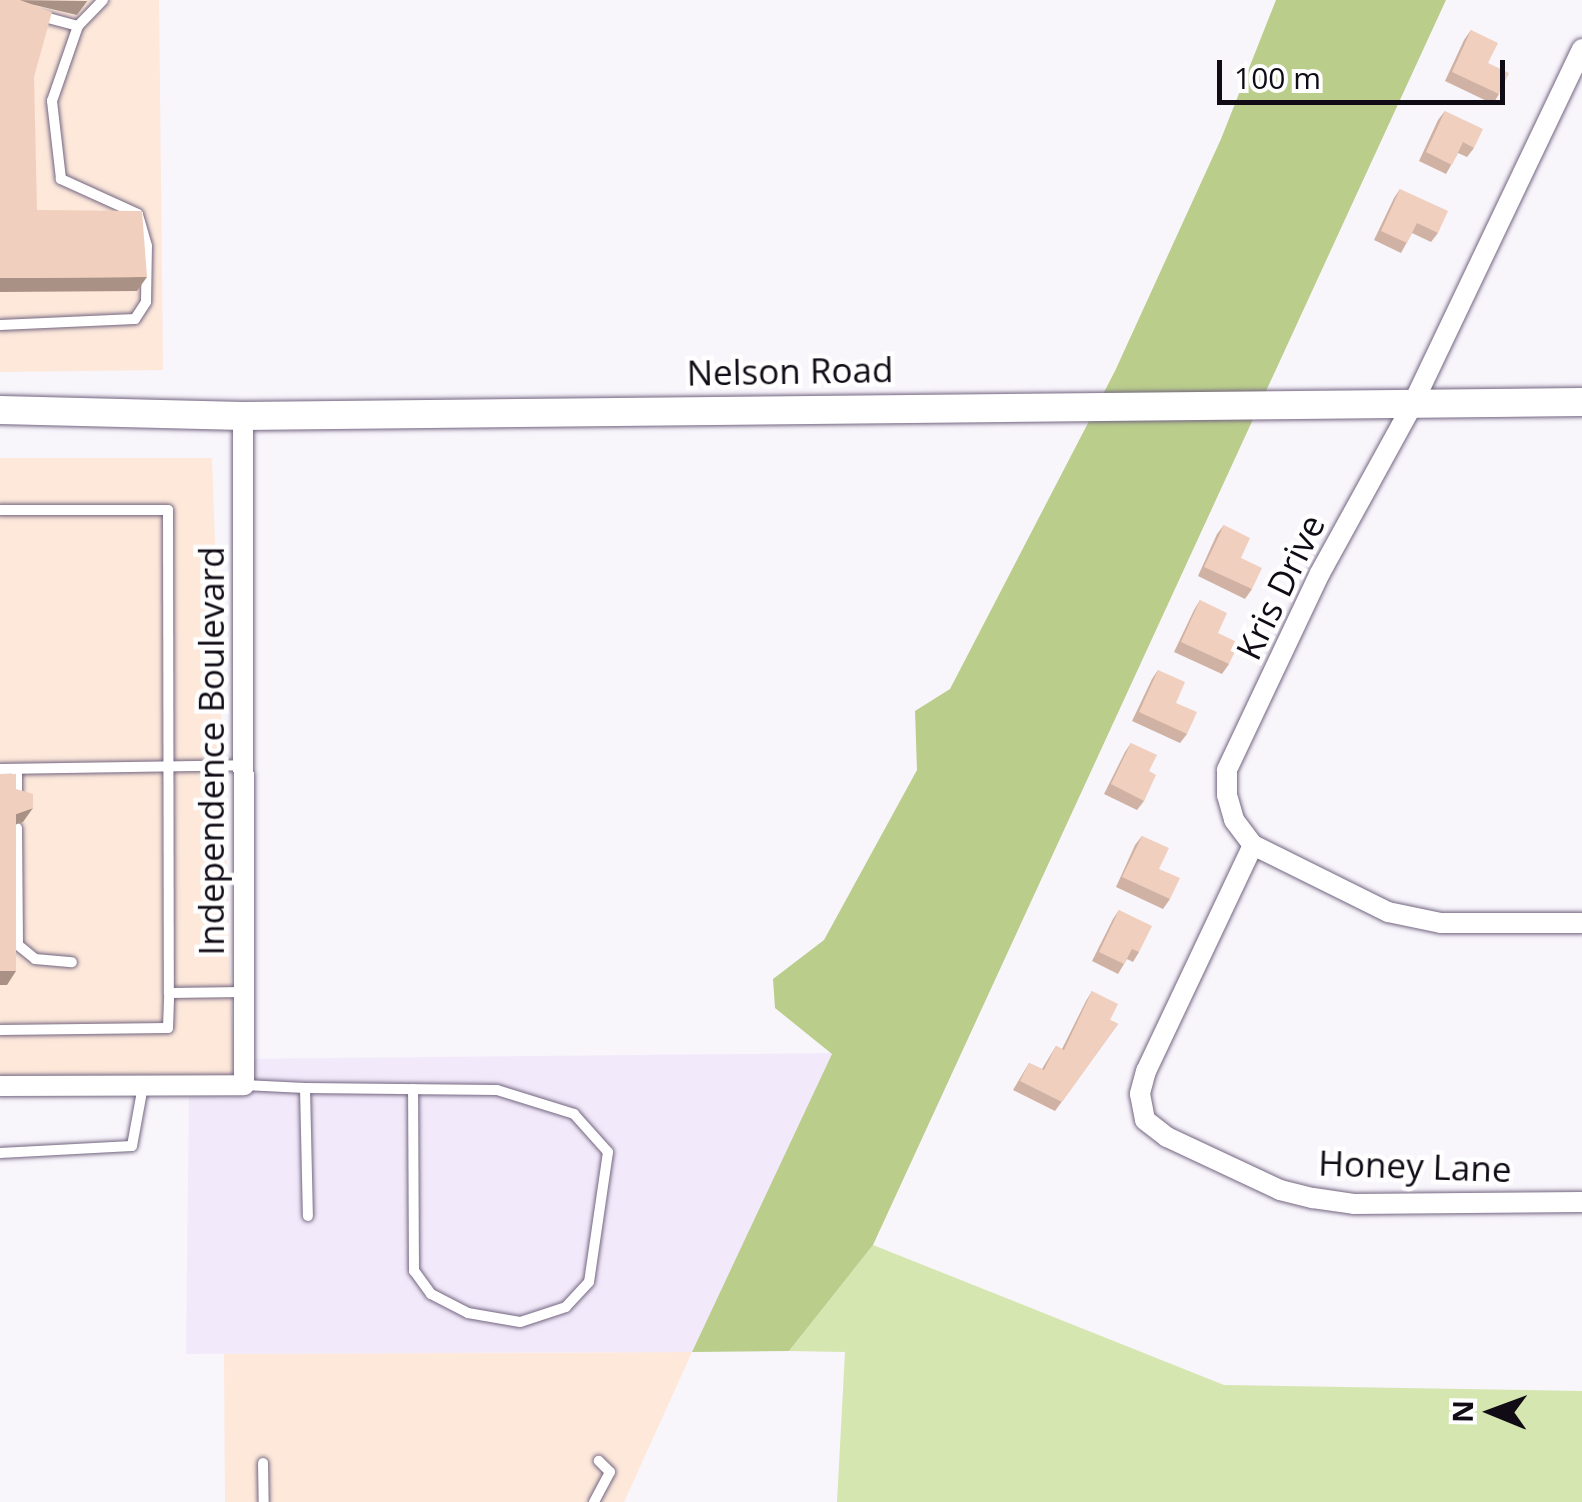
<!DOCTYPE html>
<html>
<head>
<meta charset="utf-8">
<style>
	body { margin:0 }
	#map { position:relative; width:1582px; height:1502px; overflow:hidden; background:#f8f5fb; font-family:"Open Sans",sans-serif }
	div>[style] { position:absolute }
	[style*='--x'] { left:calc(var(--x)*1px); top:calc(var(--y)*1px); width:calc(var(--w)*1px); rotate:calc(var(--a)*1deg) }
	.commercial>* { inset:0; background:#fde8da }
	.built>* { inset:0; background:#f2eafa }
	.green>* { inset:0; background:#d6e6b1 }
	.forest>* { inset:0; background:#bacd8b }
	.roads { filter:drop-shadow(0 0 2px #736580) drop-shadow(0 0 2px #736580) }
	.lane>* { height:10px; margin:-5px; padding:0 5px; transform-origin:5px; border-radius:5px; background:#fff }
	.street>* { height:20px; margin:-10px; padding:0 10px; transform-origin:10px; border-radius:10px; background:#fff }
	.secondary>* { height:28px; margin:-14px; padding:0 14px; transform-origin:14px; border-radius:14px; background:#fff }
	.wall>* { inset:0; background:#cfb2a3 }
	.shaded-wall>* { inset:0; background:#a99185 }
	.building>* { inset:0; background:#f1cfbe }
	span { translate:-50% -50%; white-space:nowrap; text-align:center; line-height:1.15; -webkit-text-stroke:9px #fff; paint-order:stroke }
	.street-label { font-size:35px; color:#100b15 }
	.north { position:absolute; left:1442px; top:1362px; width:100px; height:100px; -webkit-text-stroke:8px #fff; paint-order:stroke; rotate:271deg; font-size:28px; font-weight:700; line-height:40px; text-align:center; color:#100b15 }
	.north::after { content:''; display:block; margin:auto; width:35px; height:45px; background:#100b15; clip-path:polygon(50% 0,100% 100%,50% 72%,0 100%) }
	.scale { position:absolute; left:1217px; top:60px; width:288px; height:45px; box-sizing:border-box; border:5px solid #100b15; border-top:0; padding-left:12px; font-size:30px; line-height:35px; white-space:nowrap; color:#100b15; -webkit-text-stroke:8px #fff; paint-order:stroke }
</style>
</head>
<body>
<div id="map">
	<div class="commercial">
		<i style="clip-path:polygon(0 0,159px 0,163px 370px,0 372px)"></i>
		<i style="clip-path:polygon(0 458px,212px 458px,234px 1076px,0 1077px)"></i>
		<i style="clip-path:polygon(692px 1352px,624px 1502px,225px 1502px,224px 1354px)"></i>
	</div>
	<div class="built">
		<i style="clip-path:polygon(833px 1053px,692px 1352px,186px 1354px,189px 1094px,234px 1076px,235px 1059px)"></i>
	</div>
	<div class="green">
		<i style="clip-path:polygon(873px 1245px,1224px 1385px,1582px 1391px,1582px 1502px,837px 1502px,845px 1352px,789px 1351px)"></i>
	</div>
	<div class="forest">
		<i style="clip-path:polygon(1276px 0,1446px 0,873px 1245px,789px 1351px,692px 1352px,832px 1054px,775px 1008px,773px 979px,824px 940px,917px 770px,915px 711px,950px 689px,1115px 371px,1221px 139px)"></i>
	</div>
	<div class="roads">
		<div class="lane">
			<i style="--x:78;--y:26;--w:36;--a:-46"></i>
			<i style="--x:0;--y:325;--w:135;--a:-2.5"></i>
			<i style="--x:135;--y:319;--w:20;--a:-57"></i>
			<i style="--x:146;--y:302;--w:56;--a:-89"></i>
			<i style="--x:147;--y:246;--w:33;--a:-106"></i>
			<i style="--x:138;--y:214;--w:85;--a:-155.6"></i>
			<i style="--x:61;--y:179;--w:79;--a:-96.6"></i>
			<i style="--x:52;--y:101;--w:79;--a:-70.9"></i>
			<i style="--x:78;--y:26;--w:39;--a:-165"></i>
			<i style="--x:0;--y:510;--w:168;--a:0"></i>
			<i style="--x:168;--y:510;--w:483;--a:89.9"></i>
			<i style="--x:0;--y:769;--w:244;--a:-0.9"></i>
			<i style="--x:17;--y:769;--w:32;--a:90"></i>
			<i style="--x:17;--y:828;--w:117;--a:89.5"></i>
			<i style="--x:18;--y:945;--w:22;--a:39"></i>
			<i style="--x:35;--y:959;--w:37;--a:5"></i>
			<i style="--x:0;--y:1030;--w:168;--a:-0.7"></i>
			<i style="--x:168;--y:1028;--w:35;--a:-88"></i>
			<i style="--x:169;--y:993;--w:75;--a:-0.8"></i>
			<i style="--x:244;--y:1085;--w:61;--a:2.8"></i>
			<i style="--x:305;--y:1088;--w:128;--a:88.7"></i>
			<i style="--x:305;--y:1088;--w:192;--a:0.6"></i>
			<i style="--x:497;--y:1090;--w:81;--a:17.3"></i>
			<i style="--x:574;--y:1114;--w:51;--a:48.2"></i>
			<i style="--x:608;--y:1152;--w:131;--a:98.3"></i>
			<i style="--x:589;--y:1282;--w:34;--a:133"></i>
			<i style="--x:566;--y:1307;--w:48;--a:161.9"></i>
			<i style="--x:520;--y:1322;--w:53;--a:-170.2"></i>
			<i style="--x:468;--y:1313;--w:42;--a:-152.8"></i>
			<i style="--x:431;--y:1294;--w:29;--a:-126"></i>
			<i style="--x:414;--y:1271;--w:182;--a:-90.3"></i>
			<i style="--x:0;--y:1153;--w:132;--a:-3"></i>
			<i style="--x:132;--y:1146;--w:61;--a:-79.6"></i>
			<i style="--x:263;--y:1463;--w:39;--a:89"></i>
			<i style="--x:594;--y:1502;--w:34;--a:-62"></i>
			<i style="--x:610;--y:1472;--w:16;--a:-135"></i>
		</div>
		<div class="street">
			<i style="--x:1582;--y:49;--w:393;--a:115.5"></i>
			<i style="--x:1413;--y:404;--w:193;--a:118.8"></i>
			<i style="--x:1320;--y:573;--w:218;--a:115.3"></i>
			<i style="--x:1227;--y:770;--w:25;--a:90"></i>
			<i style="--x:1227;--y:795;--w:26;--a:74"></i>
			<i style="--x:1234;--y:820;--w:31;--a:53"></i>
			<i style="--x:1253;--y:845;--w:151;--a:26.4"></i>
			<i style="--x:1388;--y:912;--w:54;--a:11.7"></i>
			<i style="--x:1441;--y:923;--w:141;--a:0"></i>
			<i style="--x:1253;--y:845;--w:250;--a:115.3"></i>
			<i style="--x:1146;--y:1071;--w:24;--a:105"></i>
			<i style="--x:1140;--y:1094;--w:26;--a:79"></i>
			<i style="--x:1145;--y:1120;--w:28;--a:38"></i>
			<i style="--x:1167;--y:1137;--w:125;--a:25.1"></i>
			<i style="--x:1280;--y:1190;--w:34;--a:14"></i>
			<i style="--x:1313;--y:1198;--w:41;--a:8.3"></i>
			<i style="--x:1354;--y:1204;--w:228;--a:-0.5"></i>
			<i style="--x:0;--y:1086;--w:244;--a:-0.2"></i>
			<i style="--x:244;--y:1085;--w:669;--a:-90.09"></i>
		</div>
		<div class="secondary">
			<i style="--x:0;--y:410;--w:243;--a:1.4"></i>
			<i style="--x:243;--y:416;--w:1339;--a:-0.6"></i>
		</div>
	</div>
	<div class="wall">
		<i style="clip-path:polygon(1471px 30px,1488px 63px,1499px 94px,1493px 104px,1445px 81px,1464px 40px)"></i>
		<i style="clip-path:polygon(1445px 111px,1474px 148px,1467px 157px,1458px 153px,1446px 174px,1419px 161px,1438px 120px)"></i>
		<i style="clip-path:polygon(1400px 189px,1438px 233px,1431px 242px,1412px 233px,1401px 253px,1374px 240px,1394px 198px)"></i>
		<i style="clip-path:polygon(1224px 525px,1241px 558px,1252px 589px,1245px 599px,1198px 576px,1217px 534px)"></i>
		<i style="clip-path:polygon(1200px 600px,1218px 633px,1229px 664px,1222px 674px,1174px 652px,1194px 610px)"></i>
		<i style="clip-path:polygon(1158px 670px,1176px 703px,1187px 734px,1180px 743px,1132px 721px,1152px 679px)"></i>
		<i style="clip-path:polygon(1131px 743px,1149px 771px,1144px 801px,1137px 810px,1104px 794px,1125px 752px)"></i>
		<i style="clip-path:polygon(1142px 836px,1159px 869px,1170px 899px,1163px 909px,1116px 887px,1135px 845px)"></i>
		<i style="clip-path:polygon(1119px 910px,1139px 952px,1133px 962px,1127px 959px,1118px 974px,1092px 961px,1113px 919px)"></i>
		<i style="clip-path:polygon(1092px 991px,1110px 1020px,1118px 1024px,1055px 1111px,1013px 1090px,1029px 1063px,1042px 1069px,1056px 1046px,1062px 1049px,1086px 1001px)"></i>
	</div>
	<div class="shaded-wall">
		<i style="clip-path:polygon(13px 0,87px 1px,88px 0,77px 15px)"></i>
		<i style="clip-path:polygon(147px 277px,137px 291px,0 292px,0 278px)"></i>
		<i style="clip-path:polygon(33px 808px,23px 822px,6px 828px,16px 814px)"></i>
		<i style="clip-path:polygon(0 971px,16px 971px,7px 985px,0 985px)"></i>
	</div>
	<div class="building">
		<i style="clip-path:polygon(0 0,20px 0,52px 12px,34px 77px,37px 210px,142px 211px,147px 277px,0 278px)"></i>
		<i style="clip-path:polygon(1471px 30px,1498px 43px,1488px 63px,1509px 73px,1499px 94px,1452px 72px)"></i>
		<i style="clip-path:polygon(1445px 111px,1483px 129px,1474px 148px,1463px 142px,1452px 165px,1426px 152px)"></i>
		<i style="clip-path:polygon(1400px 189px,1448px 211px,1438px 233px,1417px 223px,1407px 243px,1381px 231px)"></i>
		<i style="clip-path:polygon(1224px 525px,1250px 538px,1241px 558px,1262px 568px,1252px 589px,1204px 567px)"></i>
		<i style="clip-path:polygon(1200px 600px,1227px 613px,1218px 633px,1239px 643px,1229px 664px,1181px 642px)"></i>
		<i style="clip-path:polygon(1158px 670px,1185px 682px,1176px 703px,1197px 712px,1187px 734px,1139px 712px)"></i>
		<i style="clip-path:polygon(1131px 743px,1157px 755px,1149px 771px,1156px 775px,1144px 801px,1111px 784px)"></i>
		<i style="clip-path:polygon(0 774px,16px 774px,16px 789px,33px 794px,33px 808px,16px 814px,16px 971px,0 971px)"></i>
		<i style="clip-path:polygon(1142px 836px,1169px 848px,1159px 869px,1180px 878px,1170px 899px,1122px 877px)"></i>
		<i style="clip-path:polygon(1119px 910px,1152px 926px,1139px 952px,1132px 949px,1124px 964px,1099px 952px)"></i>
		<i style="clip-path:polygon(1092px 991px,1118px 1004px,1110px 1020px,1118px 1024px,1062px 1102px,1020px 1081px,1029px 1063px,1044px 1070px,1056px 1046px,1064px 1050px)"></i>
	</div>
	<div class="street-label">
		<span style="left:790px;top:371px;rotate:-1deg">Nelson Road</span>
		<span style="left:1280px;top:587px;rotate:-64deg">Kris Drive</span>
		<span style="left:211px;top:751px;rotate:-90deg">Independence Boulevard</span>
		<span style="left:1415px;top:1166px;rotate:2deg">Honey Lane</span>
	</div>
	<div class="north">N</div>
	<div class="scale">100 m</div>
</div>
</body>
</html>
